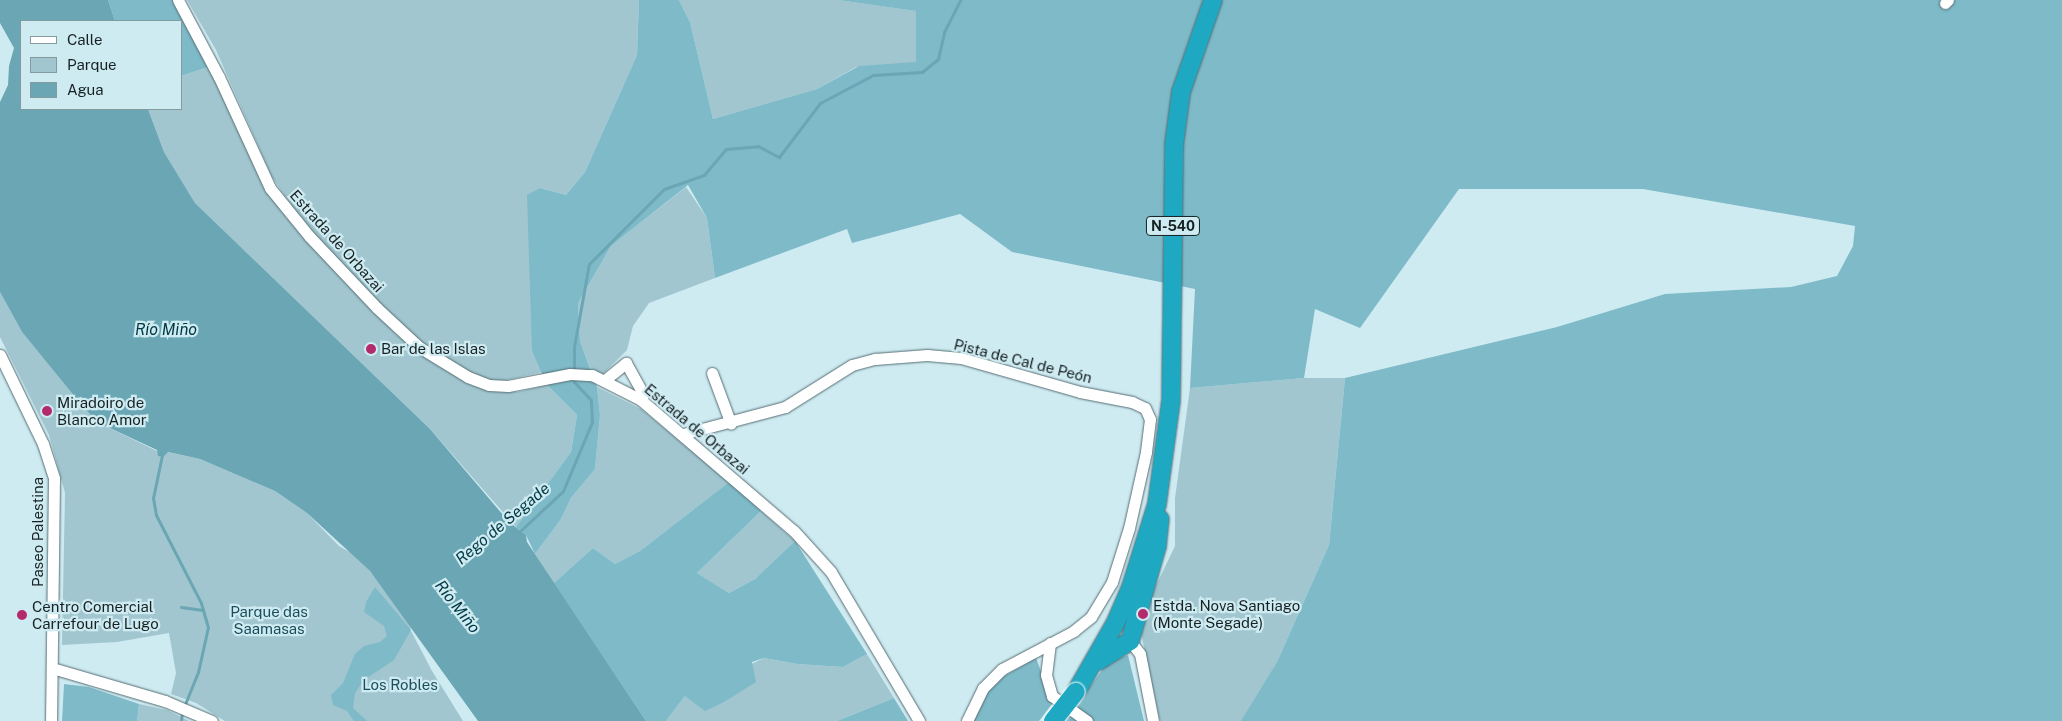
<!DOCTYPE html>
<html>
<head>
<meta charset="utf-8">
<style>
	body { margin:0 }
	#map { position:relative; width:2062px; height:721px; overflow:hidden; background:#cfebf2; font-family:"Public Sans",sans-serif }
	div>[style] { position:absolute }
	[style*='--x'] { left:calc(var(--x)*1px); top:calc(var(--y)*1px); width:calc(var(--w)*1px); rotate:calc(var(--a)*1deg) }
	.green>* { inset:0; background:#a1c6cf }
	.forest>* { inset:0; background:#7ebac8 }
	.water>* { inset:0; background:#6ba6b4 }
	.stream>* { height:3px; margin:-1.5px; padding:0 1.5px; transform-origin:1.5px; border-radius:1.5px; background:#6ba6b4 }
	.roads { filter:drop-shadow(0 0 1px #546d73) drop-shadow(0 0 1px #546d73) }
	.minor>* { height:11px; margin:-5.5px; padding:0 5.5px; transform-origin:5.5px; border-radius:5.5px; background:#fff }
	.highway>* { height:18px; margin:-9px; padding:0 9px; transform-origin:9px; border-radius:9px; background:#1fa8c2 }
	.bridges { filter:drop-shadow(0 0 1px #fff) drop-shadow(0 0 1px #fff) }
	.highway-bridge>* { height:18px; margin:-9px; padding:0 9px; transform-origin:9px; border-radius:9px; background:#1fa8c2 }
	.dots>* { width:14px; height:14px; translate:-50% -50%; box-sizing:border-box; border:2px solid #cfebf2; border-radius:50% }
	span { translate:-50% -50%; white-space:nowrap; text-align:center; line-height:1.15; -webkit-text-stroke:4.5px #cfebf2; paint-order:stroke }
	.shield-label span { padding:1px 4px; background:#cfebf2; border:1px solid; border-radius:4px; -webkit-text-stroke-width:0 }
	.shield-label { font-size:14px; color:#162123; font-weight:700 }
	.street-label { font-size:15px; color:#162123 }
	.poi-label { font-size:15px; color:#162123 }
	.left { translate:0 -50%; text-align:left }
	.park-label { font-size:15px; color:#1b4e5a }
	.water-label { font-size:16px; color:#003944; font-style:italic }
	.legend { position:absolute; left:20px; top:20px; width:162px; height:90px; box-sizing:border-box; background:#cfebf2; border:1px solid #859a9f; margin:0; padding:6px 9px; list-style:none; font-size:15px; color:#162123 }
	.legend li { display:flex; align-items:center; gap:10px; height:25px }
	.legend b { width:25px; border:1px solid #859a9f }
</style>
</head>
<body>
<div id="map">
	<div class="green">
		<i style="clip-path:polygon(187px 0,639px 0,637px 55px,585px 172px,566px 195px,540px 188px,532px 351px,542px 372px,502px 381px,481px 379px,420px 342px,369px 293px,305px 225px,272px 177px,216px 50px)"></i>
		<i style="clip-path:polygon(679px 0,838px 0,917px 11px,916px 63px,856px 67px,817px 89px,713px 119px,690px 22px)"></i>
		<i style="clip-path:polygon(211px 66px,286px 217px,396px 334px,466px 383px,487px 390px,518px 392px,547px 385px,577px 415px,571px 452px,516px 527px,430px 429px,195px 203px,164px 152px,148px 109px,181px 109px,181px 76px)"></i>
		<i style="clip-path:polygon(686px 187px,707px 218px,715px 278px,649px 303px,633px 326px,627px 350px,603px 374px,591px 370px,580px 341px,578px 303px,611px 246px)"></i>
		<i style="clip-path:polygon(0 292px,22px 332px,97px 422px,157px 451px,161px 457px,167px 452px,200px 459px,275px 491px,307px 513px,339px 546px,351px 553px,370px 571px,412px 627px,410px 629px,432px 671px,463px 721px,225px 721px,196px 703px,171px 694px,176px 673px,169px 633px,117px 642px,62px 645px,65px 493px,49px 435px,0 337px)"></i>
		<i style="clip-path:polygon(1304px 378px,1345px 378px,1329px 545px,1277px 662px,1243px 721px,1160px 721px,1141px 633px,1149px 600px,1175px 546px,1175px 498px,1190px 388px)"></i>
		<i style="clip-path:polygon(597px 387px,641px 409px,729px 482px,640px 551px,615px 564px,593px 548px,554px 583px,535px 554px,561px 519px,571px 498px,595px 469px,600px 415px)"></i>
		<i style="clip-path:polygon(761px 511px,795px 541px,755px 579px,729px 593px,697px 573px)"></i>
		<i style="clip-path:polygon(867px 654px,894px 698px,837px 721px,666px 721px,685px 696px,764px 658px,797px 664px,843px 667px)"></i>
		<i style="clip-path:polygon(139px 704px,167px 710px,189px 721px,137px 721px)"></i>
	</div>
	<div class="forest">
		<i style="clip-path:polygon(108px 0,174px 0,211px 66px,181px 76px,181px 21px,115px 21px)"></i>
		<i style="clip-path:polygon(639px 0,679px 0,690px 22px,713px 119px,817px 89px,859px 66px,916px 62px,916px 11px,838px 0,2062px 0,2062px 721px,1241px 721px,1277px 662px,1329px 545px,1345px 378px,1557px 327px,1665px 294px,1791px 287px,1837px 276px,1853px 246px,1855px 226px,1643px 189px,1459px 189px,1360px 328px,1315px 309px,1304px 378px,1190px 388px,1195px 289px,1012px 252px,960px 214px,852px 243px,847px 229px,715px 278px,707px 218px,688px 185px,611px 246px,578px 303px,580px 341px,597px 387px,600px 415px,595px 469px,571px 498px,561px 519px,535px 554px,526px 535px,516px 527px,571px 452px,577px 415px,547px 385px,532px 351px,527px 195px,540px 188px,566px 195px,585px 172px,637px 55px)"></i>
		<i style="clip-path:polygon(729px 482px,761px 511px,697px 573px,729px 593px,755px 579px,795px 541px,867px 654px,843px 667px,797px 664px,764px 658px,752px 662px,756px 682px,724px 702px,705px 711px,685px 696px,666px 721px,646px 721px,554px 583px,593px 548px,615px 564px,640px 551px)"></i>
		<i style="clip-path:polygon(375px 587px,411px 630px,394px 660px,364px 680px,355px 693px,353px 708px,367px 721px,354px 721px,347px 711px,333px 705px,331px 695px,343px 683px,355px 654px,364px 646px,380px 642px,387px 636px,384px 626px,364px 612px,366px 602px)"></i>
		<i style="clip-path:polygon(1128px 655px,1144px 721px,1065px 721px,1107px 663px)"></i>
		<i style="clip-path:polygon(1036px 658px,1053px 703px,1039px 721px,972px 721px,975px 709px,994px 682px)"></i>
		<i style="clip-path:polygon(64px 684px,89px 687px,139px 704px,137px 721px,62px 721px)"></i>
		<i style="clip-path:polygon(894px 698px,908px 721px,837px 721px)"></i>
	</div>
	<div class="water">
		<i style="clip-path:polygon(0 0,108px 0,115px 21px,21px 21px,21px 109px,148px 109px,164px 152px,195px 203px,430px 429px,509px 522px,526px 535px,527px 542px,646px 721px,478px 721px,370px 571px,307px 513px,275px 491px,200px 459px,168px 452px,163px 457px,158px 456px,157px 450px,97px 422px,81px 404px,22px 332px,0 292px,0 102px,8px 85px,9px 66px,14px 48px,0 23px)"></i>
	</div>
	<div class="stream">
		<i style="--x:162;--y:455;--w:44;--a:101.8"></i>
		<i style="--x:153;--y:498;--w:17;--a:80"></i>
		<i style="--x:156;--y:515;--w:99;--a:62.9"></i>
		<i style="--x:201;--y:603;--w:25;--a:74"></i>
		<i style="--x:208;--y:627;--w:46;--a:102.5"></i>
		<i style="--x:198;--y:672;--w:37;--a:112"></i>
		<i style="--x:519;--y:532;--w:60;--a:-43"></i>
		<i style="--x:563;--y:491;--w:75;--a:-67.2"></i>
		<i style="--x:592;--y:422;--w:22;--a:-93"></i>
		<i style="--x:591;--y:400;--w:25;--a:-133"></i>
		<i style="--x:574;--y:382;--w:35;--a:-90"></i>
		<i style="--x:574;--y:347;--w:84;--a:-79.8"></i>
		<i style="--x:589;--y:264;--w:106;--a:-45"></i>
		<i style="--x:664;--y:189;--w:42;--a:-19.3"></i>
		<i style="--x:704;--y:175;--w:34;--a:-50"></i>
		<i style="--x:726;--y:149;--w:32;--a:-5"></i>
		<i style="--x:758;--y:146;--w:24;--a:28"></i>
		<i style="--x:779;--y:157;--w:68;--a:-52.8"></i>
		<i style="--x:820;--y:103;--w:60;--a:-27.8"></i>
		<i style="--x:873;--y:75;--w:49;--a:-3.5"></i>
		<i style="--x:922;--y:72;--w:21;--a:-39"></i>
		<i style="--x:938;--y:59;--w:28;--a:-77"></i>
		<i style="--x:944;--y:32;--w:36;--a:-63"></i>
		<i style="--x:181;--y:607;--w:22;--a:8"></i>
		<i style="--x:181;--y:721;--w:9;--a:-84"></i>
	</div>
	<div class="roads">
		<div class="minor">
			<i style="--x:178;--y:0;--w:87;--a:62"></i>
			<i style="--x:219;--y:77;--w:122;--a:65.3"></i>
			<i style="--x:270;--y:188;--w:62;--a:50.9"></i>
			<i style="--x:309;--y:236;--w:99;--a:46.6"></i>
			<i style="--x:377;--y:308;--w:57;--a:42.9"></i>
			<i style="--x:419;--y:347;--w:57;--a:31.5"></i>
			<i style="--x:468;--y:377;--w:22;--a:21"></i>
			<i style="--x:489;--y:385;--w:19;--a:3"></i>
			<i style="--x:508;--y:386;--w:63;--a:-11"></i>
			<i style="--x:570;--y:374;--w:22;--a:3"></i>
			<i style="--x:592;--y:375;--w:55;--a:27"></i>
			<i style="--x:641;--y:400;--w:201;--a:40.6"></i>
			<i style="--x:794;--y:531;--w:55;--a:47.9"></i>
			<i style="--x:831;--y:572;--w:173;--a:59.4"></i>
			<i style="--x:1945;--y:3;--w:4;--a:-45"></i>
			<i style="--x:0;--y:355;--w:99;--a:64.2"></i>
			<i style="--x:43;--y:444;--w:36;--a:72"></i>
			<i style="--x:54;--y:478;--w:243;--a:90.7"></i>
			<i style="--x:712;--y:373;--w:54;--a:69.6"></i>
			<i style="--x:606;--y:379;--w:26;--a:-39"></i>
			<i style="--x:626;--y:363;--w:35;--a:61"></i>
			<i style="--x:643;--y:394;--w:6;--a:108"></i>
			<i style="--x:683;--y:434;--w:106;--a:-14.8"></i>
			<i style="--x:785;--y:407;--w:79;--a:-32.1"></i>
			<i style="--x:852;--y:365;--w:24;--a:-15"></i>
			<i style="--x:875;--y:359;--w:52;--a:-4.4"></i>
			<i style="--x:927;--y:355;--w:34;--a:5"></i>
			<i style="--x:961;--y:358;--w:124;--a:15.9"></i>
			<i style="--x:1080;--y:392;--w:53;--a:10.9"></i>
			<i style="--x:1132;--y:402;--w:14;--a:25"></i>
			<i style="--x:1145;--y:408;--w:12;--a:66"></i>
			<i style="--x:1150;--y:419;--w:33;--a:97"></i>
			<i style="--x:1146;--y:452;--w:78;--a:102.6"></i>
			<i style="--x:1129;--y:528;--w:57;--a:107.5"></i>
			<i style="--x:1112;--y:582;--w:41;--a:121"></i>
			<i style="--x:1091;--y:617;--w:22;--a:141"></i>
			<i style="--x:1074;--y:631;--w:81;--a:152.2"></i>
			<i style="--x:1002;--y:669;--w:27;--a:135"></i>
			<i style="--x:983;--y:688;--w:37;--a:116"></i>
			<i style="--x:1130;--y:641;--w:16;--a:52"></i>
			<i style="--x:1140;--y:654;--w:68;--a:79"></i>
			<i style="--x:1050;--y:643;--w:32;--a:97"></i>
			<i style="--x:1046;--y:675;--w:22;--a:74"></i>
			<i style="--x:1052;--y:696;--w:43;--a:35.5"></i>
			<i style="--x:52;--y:668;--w:118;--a:16.3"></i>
			<i style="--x:165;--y:701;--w:51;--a:23.1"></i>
		</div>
		<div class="highway">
			<i style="--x:1098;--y:661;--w:38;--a:-32"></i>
			<i style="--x:1130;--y:641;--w:99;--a:-74.1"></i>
			<i style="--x:1157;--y:546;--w:27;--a:-84"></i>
			<i style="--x:1076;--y:692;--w:78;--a:-60.2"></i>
			<i style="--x:1115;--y:624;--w:40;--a:-66.6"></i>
			<i style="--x:1131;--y:587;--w:87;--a:-72.6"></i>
			<i style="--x:1157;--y:504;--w:105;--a:-82.3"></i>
			<i style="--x:1171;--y:400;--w:255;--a:-89.3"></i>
			<i style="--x:1174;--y:145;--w:53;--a:-82.5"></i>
			<i style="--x:1181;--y:92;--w:97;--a:-70.8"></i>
		</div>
	</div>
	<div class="bridges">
		<div class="highway-bridge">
			<i style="--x:1053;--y:721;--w:37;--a:-52"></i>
		</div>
	</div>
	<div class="dots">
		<i style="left:371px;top:349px;background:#b32b6d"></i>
		<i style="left:47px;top:411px;background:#b32b6d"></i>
		<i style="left:1143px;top:614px;background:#b32b6d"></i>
		<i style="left:22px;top:615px;background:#b32b6d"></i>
	</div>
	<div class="shield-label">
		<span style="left:1173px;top:226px">N-540</span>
	</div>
	<div class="street-label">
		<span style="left:337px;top:241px;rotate:48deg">Estrada de Orbazai</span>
		<span style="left:1023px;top:361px;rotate:14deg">Pista de Cal de Peón</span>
		<span style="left:697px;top:429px;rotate:40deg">Estrada de Orbazai</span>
		<span style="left:38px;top:532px;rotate:-90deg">Paseo Palestina</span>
	</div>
	<div class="poi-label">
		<span class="left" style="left:381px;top:349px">Bar de las Islas</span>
		<span class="left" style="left:57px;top:411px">Miradoiro de<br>Blanco Amor</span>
		<span class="left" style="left:1153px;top:614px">Estda. Nova Santiago<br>(Monte Segade)</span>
		<span class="left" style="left:32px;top:615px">Centro Comercial<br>Carrefour de Lugo</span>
	</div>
	<div class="park-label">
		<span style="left:269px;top:620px">Parque das<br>Saamasas</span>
		<span style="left:400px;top:685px">Los Robles</span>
	</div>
	<div class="water-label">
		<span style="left:166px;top:330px">Río Miño</span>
		<span style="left:503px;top:524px;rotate:-40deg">Rego de Segade</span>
		<span style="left:457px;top:607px;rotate:52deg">Río Miño</span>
	</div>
	<ul class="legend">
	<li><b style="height:6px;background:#fff"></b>Calle</li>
	<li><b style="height:14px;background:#a1c6cf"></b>Parque</li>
	<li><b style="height:14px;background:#6ba6b4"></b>Agua</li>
	</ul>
</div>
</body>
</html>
